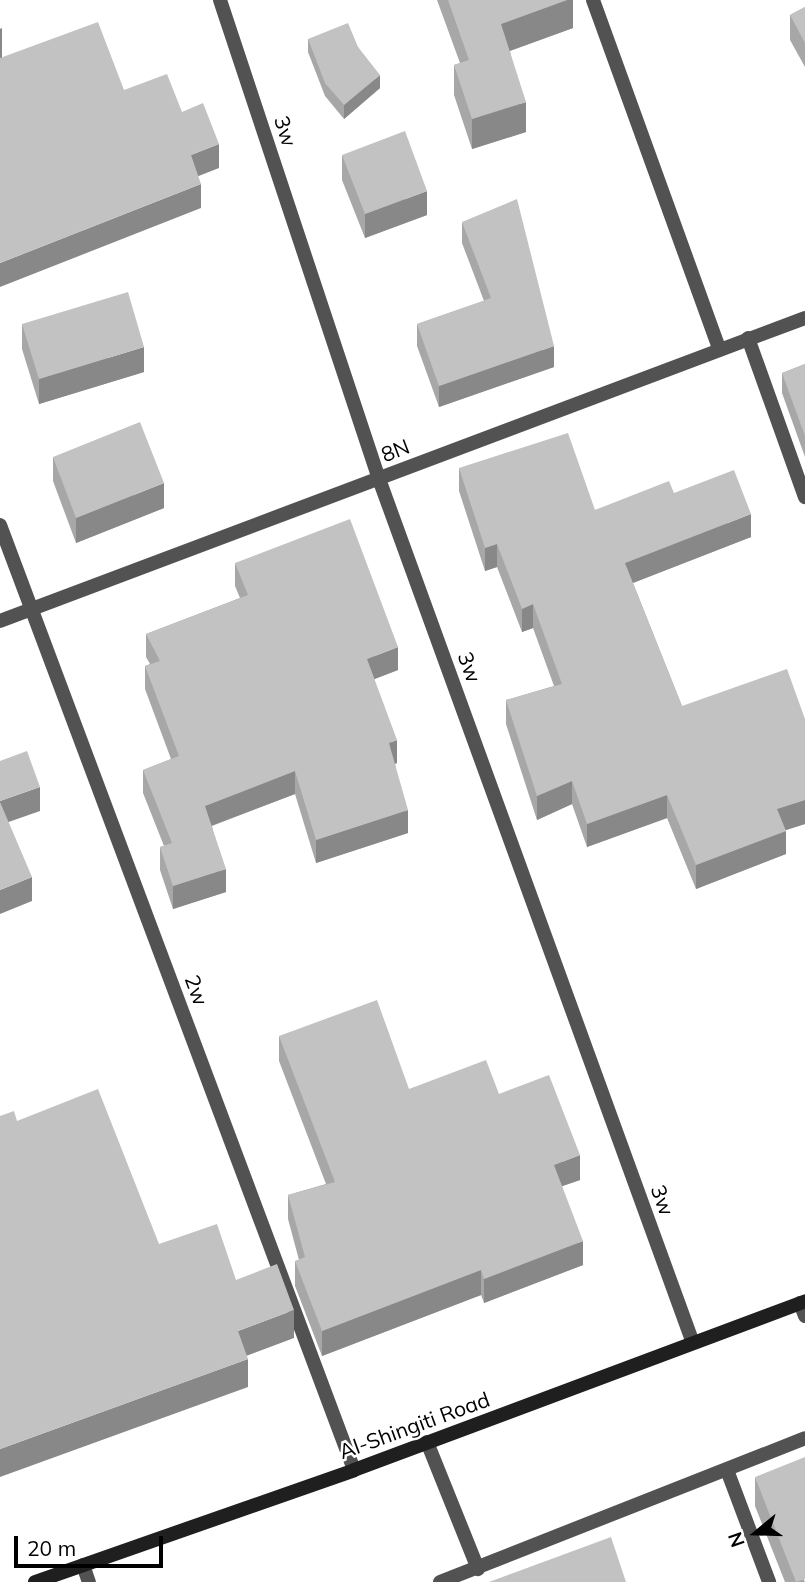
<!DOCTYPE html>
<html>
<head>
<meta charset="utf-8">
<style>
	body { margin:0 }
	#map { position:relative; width:805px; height:1582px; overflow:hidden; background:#fff; font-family:Mulish,sans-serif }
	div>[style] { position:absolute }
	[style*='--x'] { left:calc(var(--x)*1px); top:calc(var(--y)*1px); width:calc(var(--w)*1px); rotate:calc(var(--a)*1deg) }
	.street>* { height:14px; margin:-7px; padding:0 7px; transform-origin:7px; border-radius:7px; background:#525252 }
	.secondary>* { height:14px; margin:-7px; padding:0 7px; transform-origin:7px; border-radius:7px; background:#1f1f1f }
	.wall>* { inset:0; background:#a7a7a7 }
	.shaded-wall>* { inset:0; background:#888 }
	.building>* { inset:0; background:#c2c2c2 }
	span { translate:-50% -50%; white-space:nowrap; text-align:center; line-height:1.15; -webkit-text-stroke:5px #fff; paint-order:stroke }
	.street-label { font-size:21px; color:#000 }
	.north { position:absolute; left:721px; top:1498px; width:70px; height:70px; -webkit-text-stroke:5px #fff; paint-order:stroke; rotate:251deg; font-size:19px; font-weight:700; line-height:28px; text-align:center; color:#000 }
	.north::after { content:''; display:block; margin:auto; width:24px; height:32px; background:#000; clip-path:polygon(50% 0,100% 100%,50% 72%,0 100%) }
	.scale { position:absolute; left:14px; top:1536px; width:149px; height:32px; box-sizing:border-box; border:4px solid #000; border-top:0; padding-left:9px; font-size:21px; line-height:24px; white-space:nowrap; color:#000; -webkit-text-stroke:5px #fff; paint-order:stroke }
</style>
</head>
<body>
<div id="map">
	<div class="street">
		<i style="--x:220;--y:0;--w:505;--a:71.64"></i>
		<i style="--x:379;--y:479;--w:919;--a:70.03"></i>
		<i style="--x:593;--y:0;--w:372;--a:70.1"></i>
		<i style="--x:748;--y:338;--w:169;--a:70.3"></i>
		<i style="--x:0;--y:525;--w:1009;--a:69.46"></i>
		<i style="--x:0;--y:621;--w:860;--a:-20.63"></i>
		<i style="--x:800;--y:1303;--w:14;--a:69"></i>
		<i style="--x:427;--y:1442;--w:137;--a:68.1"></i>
		<i style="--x:727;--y:1470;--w:120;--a:69.4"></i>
		<i style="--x:83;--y:1565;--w:18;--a:71"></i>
		<i style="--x:440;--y:1582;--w:392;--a:-21.5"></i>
	</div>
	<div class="secondary">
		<i style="--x:35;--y:1582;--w:338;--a:-19.3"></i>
		<i style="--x:354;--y:1470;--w:482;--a:-20.5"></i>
	</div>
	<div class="wall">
		<i style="clip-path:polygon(437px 0,573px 0,573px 28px,510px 51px,526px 132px,472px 149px,454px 95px,454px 65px,460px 63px)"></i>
		<i style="clip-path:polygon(805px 7px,805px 67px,790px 40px,790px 15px)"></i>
		<i style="clip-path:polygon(308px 39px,358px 47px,380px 88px,344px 119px,325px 96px,308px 52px)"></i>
		<i style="clip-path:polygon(342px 155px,427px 215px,365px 238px,342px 180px)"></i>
		<i style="clip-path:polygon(462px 222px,554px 367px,439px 407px,417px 346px,417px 324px,484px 301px,462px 243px)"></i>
		<i style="clip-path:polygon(22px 324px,144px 372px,39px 404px,22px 349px)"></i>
		<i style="clip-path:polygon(805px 364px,805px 457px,782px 393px,782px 373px)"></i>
		<i style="clip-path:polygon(53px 457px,164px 508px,76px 543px,53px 481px)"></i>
		<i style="clip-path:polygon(459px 468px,595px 510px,674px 493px,751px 537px,633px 583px,682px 706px,805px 719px,805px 824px,785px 830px,786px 854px,696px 889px,667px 818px,587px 847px,572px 804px,537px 820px,506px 724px,506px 700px,554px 686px,533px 628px,522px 632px,497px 567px,485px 571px,459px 491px)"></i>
		<i style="clip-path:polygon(235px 563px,398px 670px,374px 679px,397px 763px,395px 764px,408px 833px,316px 863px,295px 794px,212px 826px,226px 892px,173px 909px,160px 870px,160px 847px,164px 846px,143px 793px,143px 770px,171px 759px,145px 689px,145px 666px,150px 664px,146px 657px,146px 634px,240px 598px,235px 586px)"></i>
		<i style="clip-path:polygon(279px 1036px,409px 1089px,499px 1094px,580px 1180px,562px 1186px,583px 1265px,484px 1303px,481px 1295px,322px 1356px,295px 1286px,295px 1261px,299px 1260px,288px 1219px,288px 1195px,326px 1184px,279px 1061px)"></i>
		<i style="clip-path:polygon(755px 1477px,805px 1582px,785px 1582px,755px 1506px)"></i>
	</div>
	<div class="shaded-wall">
		<i style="clip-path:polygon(567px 0,573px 0,573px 28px,501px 54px,501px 24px)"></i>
		<i style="clip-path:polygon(2px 28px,2px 58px,0 59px,0 29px)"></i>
		<i style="clip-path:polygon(380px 75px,380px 88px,344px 119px,344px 105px)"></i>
		<i style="clip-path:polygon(526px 102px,526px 132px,472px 149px,472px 119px)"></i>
		<i style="clip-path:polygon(219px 144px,219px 168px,191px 179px,191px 155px)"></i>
		<i style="clip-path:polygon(201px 184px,201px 208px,0 287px,0 263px)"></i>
		<i style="clip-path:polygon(427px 191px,427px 215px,365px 238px,365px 214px)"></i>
		<i style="clip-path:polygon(554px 346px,554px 367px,439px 407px,439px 386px)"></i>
		<i style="clip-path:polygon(144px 347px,144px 372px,39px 404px,39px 379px)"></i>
		<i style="clip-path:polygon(164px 483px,164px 508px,76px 543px,76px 518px)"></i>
		<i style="clip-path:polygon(751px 514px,751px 537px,625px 586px,625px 563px)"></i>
		<i style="clip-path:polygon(497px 544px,497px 567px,485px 571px,485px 548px)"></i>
		<i style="clip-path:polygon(533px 604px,533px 628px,522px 632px,522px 609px)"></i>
		<i style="clip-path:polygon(398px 647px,398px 670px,367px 682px,367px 659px)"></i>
		<i style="clip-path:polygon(397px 740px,397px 763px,389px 766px,389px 743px)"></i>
		<i style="clip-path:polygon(295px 771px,295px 794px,205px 828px,205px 806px)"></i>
		<i style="clip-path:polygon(572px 781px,572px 804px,537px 820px,537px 796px)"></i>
		<i style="clip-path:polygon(40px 787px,40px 811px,0 825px,0 801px)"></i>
		<i style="clip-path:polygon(667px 795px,667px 818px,587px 847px,587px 824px)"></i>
		<i style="clip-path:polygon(805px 800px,805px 824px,777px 833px,777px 809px)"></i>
		<i style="clip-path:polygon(408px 810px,408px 833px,316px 863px,316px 840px)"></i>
		<i style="clip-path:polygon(786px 831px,786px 854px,696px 889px,696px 865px)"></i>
		<i style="clip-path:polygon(226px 869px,226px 892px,173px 909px,173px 886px)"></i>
		<i style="clip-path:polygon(32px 877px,32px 901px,0 914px,0 890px)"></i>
		<i style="clip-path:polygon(580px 1155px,580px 1180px,554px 1189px,554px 1165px)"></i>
		<i style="clip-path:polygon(583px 1241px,583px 1265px,484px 1303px,484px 1279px)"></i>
		<i style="clip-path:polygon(481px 1270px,481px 1295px,322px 1356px,322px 1331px)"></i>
		<i style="clip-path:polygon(294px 1310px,294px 1338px,238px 1359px,238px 1331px)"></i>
		<i style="clip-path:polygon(248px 1359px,248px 1387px,0 1477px,0 1449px)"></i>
	</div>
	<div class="building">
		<i style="clip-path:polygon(448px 0,567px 0,501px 24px,526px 102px,472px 119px,454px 65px,469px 60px)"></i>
		<i style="clip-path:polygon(805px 7px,805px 43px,790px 15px)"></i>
		<i style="clip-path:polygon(98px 22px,124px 90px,167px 74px,182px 112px,203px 103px,219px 144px,191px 155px,201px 184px,0 263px,0 58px)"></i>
		<i style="clip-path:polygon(348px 23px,358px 47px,380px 75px,344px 105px,325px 83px,308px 39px)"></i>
		<i style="clip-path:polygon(405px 131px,427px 191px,365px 214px,342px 155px)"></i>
		<i style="clip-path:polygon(517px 199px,554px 346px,439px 386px,417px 324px,491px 298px,462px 222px)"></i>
		<i style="clip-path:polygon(128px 292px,144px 347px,39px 379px,22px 324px)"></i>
		<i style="clip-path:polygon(805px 364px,805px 436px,782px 373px)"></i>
		<i style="clip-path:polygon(140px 422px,164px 483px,76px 518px,53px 457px)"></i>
		<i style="clip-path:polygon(568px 433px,595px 510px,669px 481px,674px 493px,734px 470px,751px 514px,625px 563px,682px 706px,787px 669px,805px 719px,805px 800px,777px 809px,786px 831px,696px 865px,667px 795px,587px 824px,572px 781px,537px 796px,506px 700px,562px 684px,533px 604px,522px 609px,497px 544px,485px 548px,459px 468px)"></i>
		<i style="clip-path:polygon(350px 519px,398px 647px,367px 659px,397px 740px,389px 743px,408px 810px,316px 840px,295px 771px,205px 806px,226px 869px,173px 886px,160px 847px,172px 843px,143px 770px,179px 756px,145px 666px,160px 661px,146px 634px,248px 595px,235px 563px)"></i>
		<i style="clip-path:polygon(27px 751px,40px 787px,0 801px,0 761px)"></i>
		<i style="clip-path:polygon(0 802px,32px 877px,0 890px)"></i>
		<i style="clip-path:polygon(377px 1000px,409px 1089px,486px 1060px,499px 1094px,549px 1075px,580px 1155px,554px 1165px,583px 1241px,484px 1279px,481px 1270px,322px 1331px,295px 1261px,305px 1257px,288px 1195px,335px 1182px,279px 1036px)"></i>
		<i style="clip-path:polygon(98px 1089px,159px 1244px,217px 1224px,236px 1280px,277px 1264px,294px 1310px,238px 1331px,248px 1359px,0 1449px,0 1116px,14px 1111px,17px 1121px)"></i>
		<i style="clip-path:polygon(805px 1457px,805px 1579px,796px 1582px,755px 1477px)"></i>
		<i style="clip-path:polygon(611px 1537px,626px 1582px,489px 1582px)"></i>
	</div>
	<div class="street-label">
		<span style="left:286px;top:131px;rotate:72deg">3w</span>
		<span style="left:395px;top:450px;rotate:-21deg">8N</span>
		<span style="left:470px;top:667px;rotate:70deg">3w</span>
		<span style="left:197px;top:990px;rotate:70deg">2w</span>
		<span style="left:663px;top:1200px;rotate:70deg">3w</span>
		<span style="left:414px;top:1425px;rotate:-20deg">Al-Shingiti Road</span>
	</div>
	<div class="north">N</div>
	<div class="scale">20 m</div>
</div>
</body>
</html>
